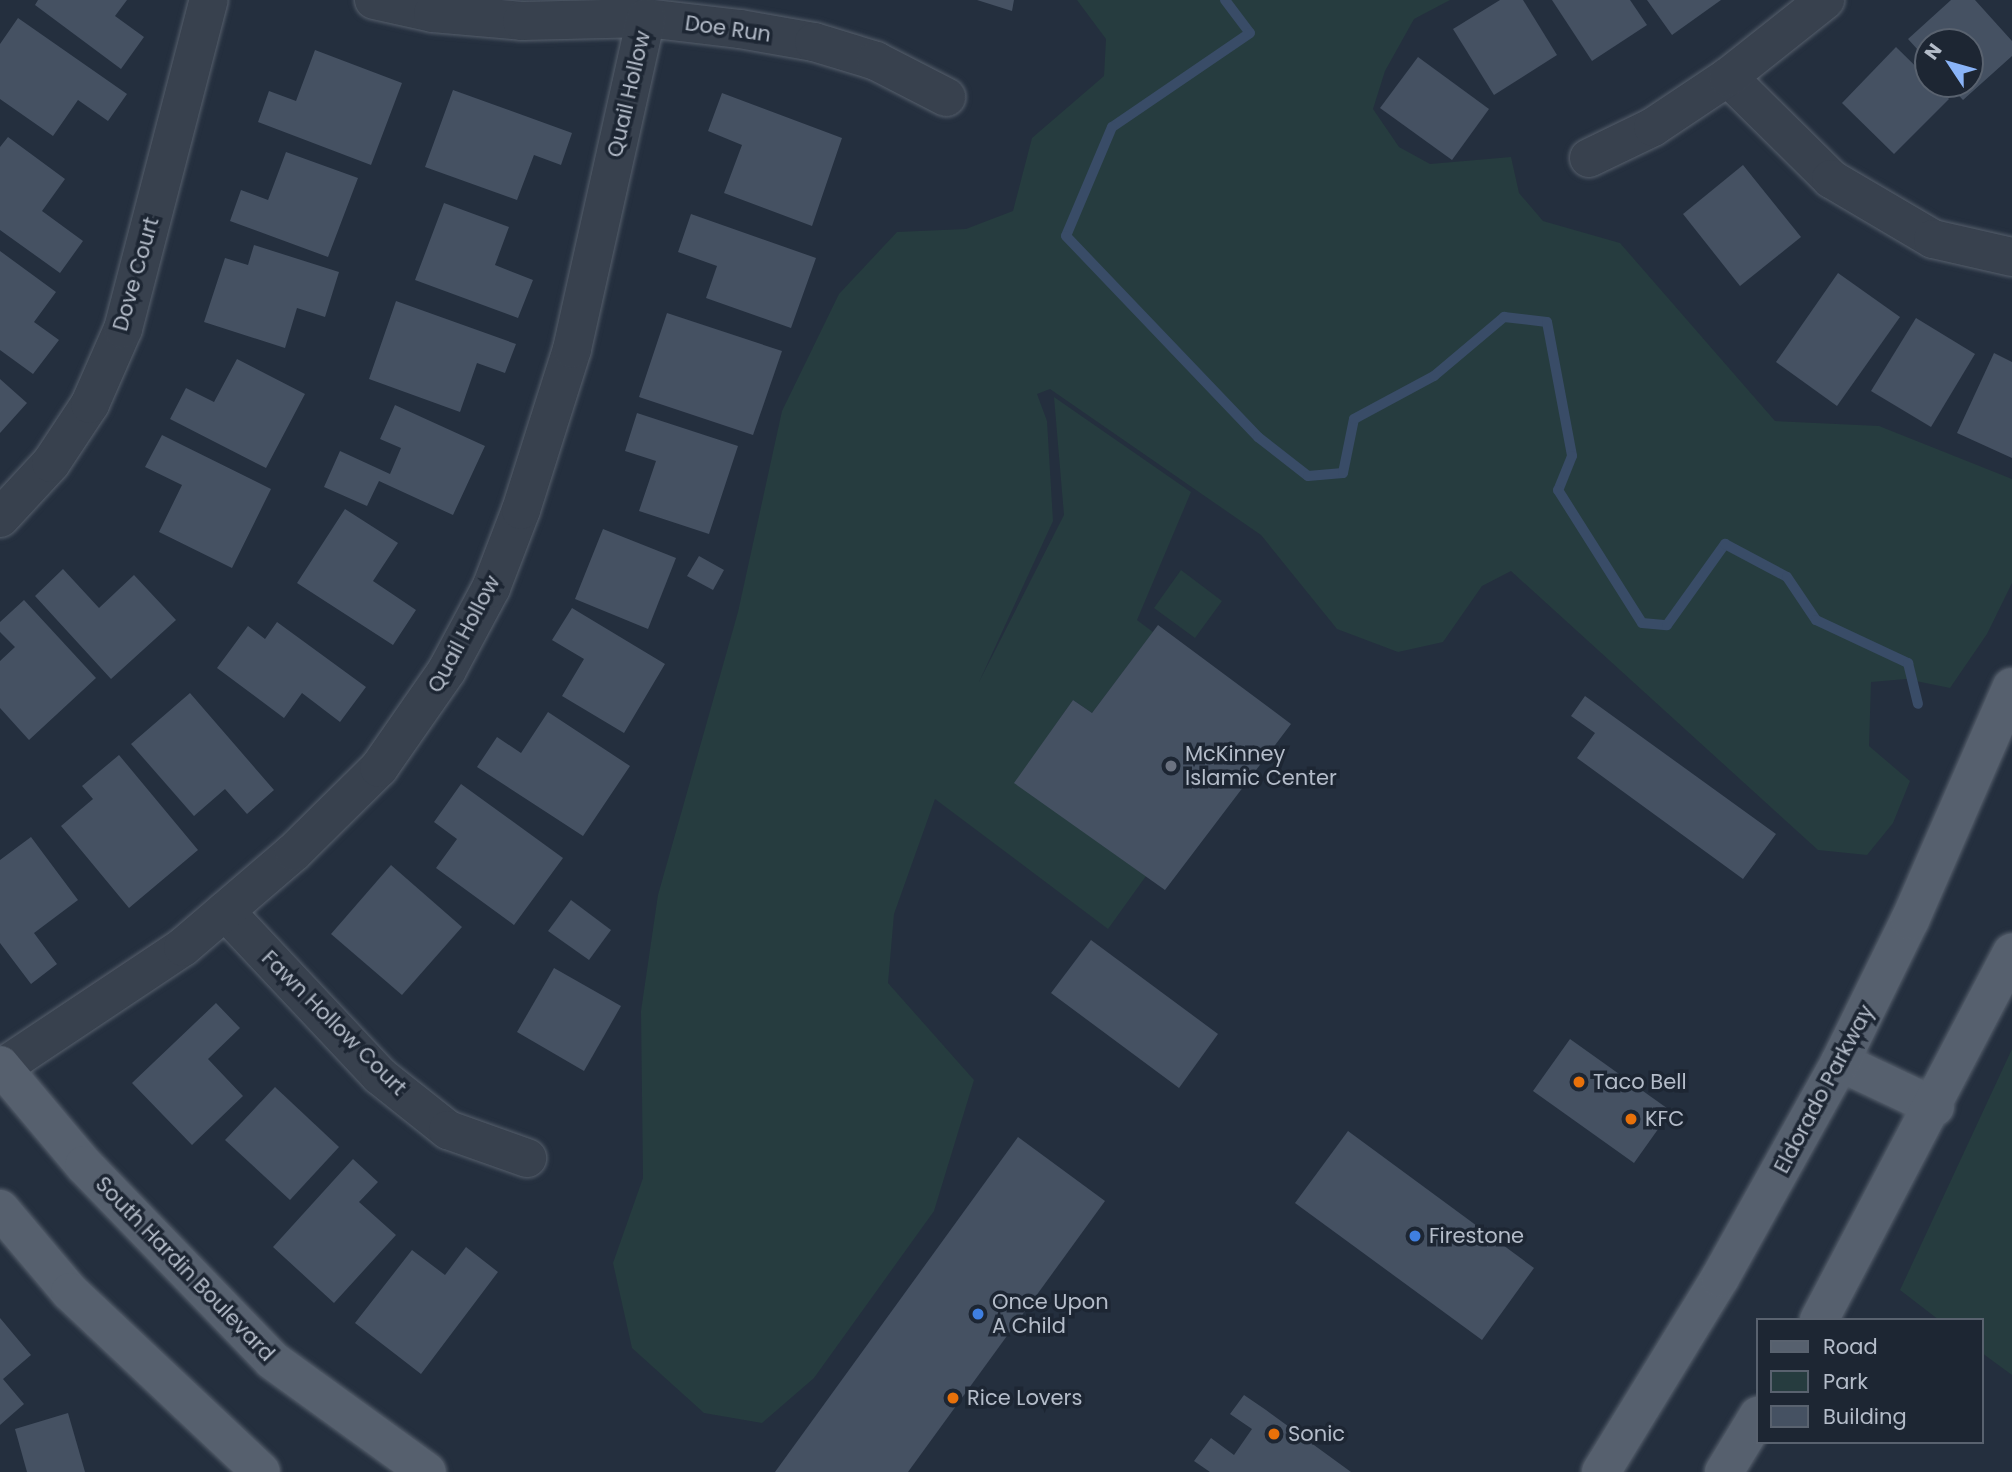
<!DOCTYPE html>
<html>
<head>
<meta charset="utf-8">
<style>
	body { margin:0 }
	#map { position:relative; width:2012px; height:1472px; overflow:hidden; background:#242f3e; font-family:Poppins,sans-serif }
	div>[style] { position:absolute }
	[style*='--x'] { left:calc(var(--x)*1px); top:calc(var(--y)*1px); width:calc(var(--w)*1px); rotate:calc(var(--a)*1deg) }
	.green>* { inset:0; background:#263c3f }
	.stream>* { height:10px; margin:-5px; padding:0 5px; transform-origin:5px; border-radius:5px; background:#394c67 }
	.building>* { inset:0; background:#455162 }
	.roads { filter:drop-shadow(0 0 2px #565f6c) drop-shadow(0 0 2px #565f6c) }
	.minor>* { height:38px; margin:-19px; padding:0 19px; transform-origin:19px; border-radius:19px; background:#38414e }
	.major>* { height:38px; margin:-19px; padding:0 19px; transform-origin:19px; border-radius:19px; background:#56606e }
	.dots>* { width:19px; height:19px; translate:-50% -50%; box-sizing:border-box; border:4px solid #1d2633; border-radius:50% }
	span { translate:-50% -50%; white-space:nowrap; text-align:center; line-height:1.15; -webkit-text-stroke:7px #1d2633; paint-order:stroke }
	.street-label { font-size:21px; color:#b4bcc9 }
	.poi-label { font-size:21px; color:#b4bcc9 }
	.left { translate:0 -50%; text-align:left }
	.legend { position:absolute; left:1756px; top:1318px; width:228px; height:126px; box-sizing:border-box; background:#1d2633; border:2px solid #59626f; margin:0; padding:9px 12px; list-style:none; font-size:21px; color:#b4bcc9 }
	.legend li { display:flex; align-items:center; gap:14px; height:35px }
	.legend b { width:35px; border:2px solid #59626f }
	.north { position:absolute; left:1914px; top:28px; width:70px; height:70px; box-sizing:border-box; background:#1d2633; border:2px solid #59626f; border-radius:50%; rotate:306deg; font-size:19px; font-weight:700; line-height:28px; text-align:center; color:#b4bcc9 }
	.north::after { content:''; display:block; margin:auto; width:24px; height:32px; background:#8ab4f8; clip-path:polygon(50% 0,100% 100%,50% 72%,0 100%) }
</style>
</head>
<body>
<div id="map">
	<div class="green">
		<i style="clip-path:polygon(1077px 0,1450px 0,1414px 19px,1385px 71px,1373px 109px,1399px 147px,1430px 164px,1511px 157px,1519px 193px,1543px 221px,1620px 243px,1775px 421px,1879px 426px,2012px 479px,2012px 583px,1987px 634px,1950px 688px,1906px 679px,1871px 682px,1869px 746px,1910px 781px,1893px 823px,1867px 855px,1818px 850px,1511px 571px,1482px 586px,1443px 642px,1398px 652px,1337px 629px,1261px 535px,1050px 389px,1037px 394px,1047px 421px,1053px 521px,979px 682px,1064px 515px,1054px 397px,1191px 492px,1137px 620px,1153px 632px,1092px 713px,1073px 700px,1015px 783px,1146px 876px,1108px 929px,935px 799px,894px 914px,888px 983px,974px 1080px,934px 1211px,814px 1378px,762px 1423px,704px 1413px,632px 1348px,613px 1263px,643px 1178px,641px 1011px,658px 895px,738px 612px,782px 411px,839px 294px,897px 232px,966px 229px,1013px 211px,1032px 138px,1104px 76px,1106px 39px)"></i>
		<i style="clip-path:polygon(1181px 570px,1222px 601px,1195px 638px,1154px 608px)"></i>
		<i style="clip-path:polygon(2012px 1049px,2012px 1375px,1982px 1353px,1982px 1320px,1939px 1320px,1900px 1290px)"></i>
	</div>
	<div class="stream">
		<i style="--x:1225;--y:0;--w:41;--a:52.9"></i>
		<i style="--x:1250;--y:33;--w:167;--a:145.7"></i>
		<i style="--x:1112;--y:127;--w:118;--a:112.9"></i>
		<i style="--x:1066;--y:236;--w:278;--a:46.3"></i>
		<i style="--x:1258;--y:437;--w:63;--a:38"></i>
		<i style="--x:1308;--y:476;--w:35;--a:-5"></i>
		<i style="--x:1343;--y:473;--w:55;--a:-78.5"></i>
		<i style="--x:1354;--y:419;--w:91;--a:-28.3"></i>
		<i style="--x:1434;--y:376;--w:92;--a:-40.1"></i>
		<i style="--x:1504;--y:317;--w:43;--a:6.6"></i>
		<i style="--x:1547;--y:322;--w:136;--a:79.4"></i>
		<i style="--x:1572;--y:456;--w:37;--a:112"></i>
		<i style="--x:1558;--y:490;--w:157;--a:57.7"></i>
		<i style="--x:1642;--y:623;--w:25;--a:5"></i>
		<i style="--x:1667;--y:625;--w:100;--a:-54.4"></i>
		<i style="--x:1725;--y:544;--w:70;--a:28"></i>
		<i style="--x:1787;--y:577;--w:52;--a:56"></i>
		<i style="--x:1816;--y:620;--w:102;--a:25.1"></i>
		<i style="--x:1908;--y:663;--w:42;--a:76.3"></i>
	</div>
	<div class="building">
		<i style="clip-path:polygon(38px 0,127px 0,115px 16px,144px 37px,121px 69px,35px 5px)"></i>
		<i style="clip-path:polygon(977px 0,1014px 0,1012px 11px)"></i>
		<i style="clip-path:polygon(1500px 0,1523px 0,1557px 55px,1494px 95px,1453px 29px)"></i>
		<i style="clip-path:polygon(1552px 0,1630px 0,1647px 25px,1592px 61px)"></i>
		<i style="clip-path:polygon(1647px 0,1721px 0,1672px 35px)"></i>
		<i style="clip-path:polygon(1951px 0,1975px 0,2012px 41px,2012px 56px,1963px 100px,1948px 84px,1970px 84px,1970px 42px,1928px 42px,1928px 61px,1908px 39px)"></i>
		<i style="clip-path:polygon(18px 18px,127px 94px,108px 121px,78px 100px,53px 136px,0 99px,0 44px)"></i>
		<i style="clip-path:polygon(1896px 47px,1949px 99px,1894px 154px,1842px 103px)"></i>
		<i style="clip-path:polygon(315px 50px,402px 83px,371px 165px,258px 122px,269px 91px,296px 101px)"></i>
		<i style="clip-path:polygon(1418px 57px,1489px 109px,1452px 160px,1380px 108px)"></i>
		<i style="clip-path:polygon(453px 90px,572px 133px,561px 165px,534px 155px,517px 200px,425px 167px)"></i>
		<i style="clip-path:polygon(722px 93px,842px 138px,812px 226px,724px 193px,742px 145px,708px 131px)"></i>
		<i style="clip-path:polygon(8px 137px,65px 179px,42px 211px,83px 241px,60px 273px,0 230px,0 147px)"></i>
		<i style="clip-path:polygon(286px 152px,358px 178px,328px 257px,230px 221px,241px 190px,268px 200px)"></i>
		<i style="clip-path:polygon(1743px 165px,1801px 237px,1740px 286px,1683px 214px)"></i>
		<i style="clip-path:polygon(444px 203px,509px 227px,495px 265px,533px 280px,518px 318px,415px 280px)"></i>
		<i style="clip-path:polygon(691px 214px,816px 258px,791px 328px,706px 298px,717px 266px,678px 252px)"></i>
		<i style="clip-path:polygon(254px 245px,339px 272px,325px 317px,297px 308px,285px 348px,204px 322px,225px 258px,248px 265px)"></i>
		<i style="clip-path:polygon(0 251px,56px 292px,34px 322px,59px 340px,33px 374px,0 350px)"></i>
		<i style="clip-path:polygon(1838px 273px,1900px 317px,1837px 406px,1776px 362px)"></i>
		<i style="clip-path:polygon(396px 301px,516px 344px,505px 373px,477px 363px,460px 412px,369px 379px)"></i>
		<i style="clip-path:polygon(667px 313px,782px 351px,753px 435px,639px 397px)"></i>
		<i style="clip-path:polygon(1916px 318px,1975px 354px,1931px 427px,1871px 391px)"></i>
		<i style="clip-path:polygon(1994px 353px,2012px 362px,2012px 458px,1957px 433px)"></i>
		<i style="clip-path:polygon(237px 359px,305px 394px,266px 468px,170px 419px,186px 388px,214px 402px)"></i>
		<i style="clip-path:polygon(0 379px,27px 403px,0 433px)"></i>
		<i style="clip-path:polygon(395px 405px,485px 446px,453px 515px,379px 481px,367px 506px,324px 487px,340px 451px,390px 474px,401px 448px,380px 439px)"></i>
		<i style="clip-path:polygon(637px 413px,738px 446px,709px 534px,639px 511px,656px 461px,625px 451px)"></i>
		<i style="clip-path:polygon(162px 435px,271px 489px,232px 568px,159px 532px,182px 485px,145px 467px)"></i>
		<i style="clip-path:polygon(345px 509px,398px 543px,373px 581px,416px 610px,393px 645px,297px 583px)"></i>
		<i style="clip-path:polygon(603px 529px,676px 558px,648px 629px,575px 599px)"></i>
		<i style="clip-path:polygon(699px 556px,724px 570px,713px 590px,687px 576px)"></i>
		<i style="clip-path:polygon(63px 569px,99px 608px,134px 575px,176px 620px,111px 679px,35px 596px)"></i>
		<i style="clip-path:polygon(24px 600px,96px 678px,29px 740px,0 708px,0 661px,15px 647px,0 632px,0 622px)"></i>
		<i style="clip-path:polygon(572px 608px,665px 664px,624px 733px,562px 696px,584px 659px,552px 640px)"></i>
		<i style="clip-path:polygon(277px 622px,366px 687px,340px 722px,302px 693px,284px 718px,217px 668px,248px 626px,265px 639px)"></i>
		<i style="clip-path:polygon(1158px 625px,1291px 724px,1165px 890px,1014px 783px,1073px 700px,1092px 713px)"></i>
		<i style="clip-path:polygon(190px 693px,274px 790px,247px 814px,225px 789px,194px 816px,131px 744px)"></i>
		<i style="clip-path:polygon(1585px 696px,1776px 834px,1743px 879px,1577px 758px,1595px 733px,1571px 716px)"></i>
		<i style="clip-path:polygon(548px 712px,630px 766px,583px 836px,477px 767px,497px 737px,521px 753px)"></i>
		<i style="clip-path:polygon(119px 755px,198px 850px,129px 908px,61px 826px,93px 799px,82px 786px)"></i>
		<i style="clip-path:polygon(461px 784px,563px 858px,514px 925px,436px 868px,457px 839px,434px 822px)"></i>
		<i style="clip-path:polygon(31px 837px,78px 900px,34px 933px,57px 964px,31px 984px,0 943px,0 860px)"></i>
		<i style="clip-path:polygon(391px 865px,462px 927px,402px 995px,331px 934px)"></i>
		<i style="clip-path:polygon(571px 900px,611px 930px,589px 960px,548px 931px)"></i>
		<i style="clip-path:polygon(1091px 940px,1218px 1034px,1179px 1088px,1051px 993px)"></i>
		<i style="clip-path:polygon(554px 968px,621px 1006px,584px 1071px,517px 1032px)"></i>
		<i style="clip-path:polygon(216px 1003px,240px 1028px,208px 1059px,243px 1096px,192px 1145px,132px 1083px)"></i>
		<i style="clip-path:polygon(1570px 1039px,1671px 1111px,1634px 1163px,1533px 1091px)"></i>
		<i style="clip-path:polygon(275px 1087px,339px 1147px,290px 1200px,225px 1140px)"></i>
		<i style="clip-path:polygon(1348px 1131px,1534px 1268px,1482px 1340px,1295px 1203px)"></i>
		<i style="clip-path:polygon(1018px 1137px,1105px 1201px,908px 1472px,775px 1472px)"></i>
		<i style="clip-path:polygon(353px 1159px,378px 1182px,359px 1202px,396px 1235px,334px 1303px,273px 1247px)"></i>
		<i style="clip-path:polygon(466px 1247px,498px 1272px,421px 1374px,355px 1323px,412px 1250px,445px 1275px)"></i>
		<i style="clip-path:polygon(0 1318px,31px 1355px,3px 1379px,24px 1404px,0 1425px)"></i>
		<i style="clip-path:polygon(1244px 1395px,1266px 1410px,1351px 1472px,1210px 1472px,1194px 1461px,1211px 1438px,1234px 1455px,1252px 1429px,1230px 1414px)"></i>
		<i style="clip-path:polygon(68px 1413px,85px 1472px,27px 1472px,15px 1429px)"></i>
	</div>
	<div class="roads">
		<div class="minor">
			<i style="--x:374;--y:0;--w:60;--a:12.4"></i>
			<i style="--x:433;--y:13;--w:89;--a:5.1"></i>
			<i style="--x:522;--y:21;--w:124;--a:-1.4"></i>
			<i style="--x:646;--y:18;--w:95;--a:6.7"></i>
			<i style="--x:740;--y:29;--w:75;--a:10"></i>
			<i style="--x:814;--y:42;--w:65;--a:17"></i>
			<i style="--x:876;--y:61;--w:79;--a:27.2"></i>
			<i style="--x:1728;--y:77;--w:145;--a:44.7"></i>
			<i style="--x:1831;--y:179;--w:118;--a:30.5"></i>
			<i style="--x:1933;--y:239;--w:81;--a:12.8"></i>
			<i style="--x:1589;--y:158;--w:71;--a:-25.8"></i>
			<i style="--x:1653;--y:127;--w:90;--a:-33.7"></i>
			<i style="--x:1728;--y:77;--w:124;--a:-38.4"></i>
			<i style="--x:0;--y:518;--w:75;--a:-47.2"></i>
			<i style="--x:51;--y:463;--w:71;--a:-56.5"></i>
			<i style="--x:90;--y:404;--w:82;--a:-66.3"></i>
			<i style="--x:123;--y:329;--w:340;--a:-75.4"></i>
			<i style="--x:225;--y:911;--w:226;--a:46.8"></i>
			<i style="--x:380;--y:1076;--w:87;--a:38.5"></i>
			<i style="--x:448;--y:1130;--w:84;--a:19.5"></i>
			<i style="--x:0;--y:1069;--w:220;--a:-33.7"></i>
			<i style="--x:183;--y:947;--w:146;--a:-40.6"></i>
			<i style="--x:294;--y:852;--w:120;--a:-44.7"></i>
			<i style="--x:379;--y:768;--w:119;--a:-55.2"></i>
			<i style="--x:447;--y:670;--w:93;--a:-61.8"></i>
			<i style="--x:491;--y:588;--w:84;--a:-69"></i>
			<i style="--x:521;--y:510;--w:169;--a:-72.4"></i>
			<i style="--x:572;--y:349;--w:339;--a:-77.4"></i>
		</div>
		<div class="major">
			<i style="--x:1840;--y:1062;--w:105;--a:25.3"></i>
			<i style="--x:0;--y:1065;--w:131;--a:50"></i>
			<i style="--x:84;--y:1165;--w:271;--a:46"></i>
			<i style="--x:272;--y:1360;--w:191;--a:35.9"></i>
			<i style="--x:0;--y:1209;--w:109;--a:49.9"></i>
			<i style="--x:70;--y:1292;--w:262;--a:43.3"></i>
			<i style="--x:1819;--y:1320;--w:415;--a:-62.3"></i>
			<i style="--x:1601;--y:1472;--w:228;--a:-58.5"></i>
			<i style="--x:1720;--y:1278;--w:247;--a:-60.9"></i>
			<i style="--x:1840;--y:1062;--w:158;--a:-63.8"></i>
			<i style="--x:1910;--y:920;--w:254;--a:-66.4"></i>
			<i style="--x:1724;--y:1472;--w:66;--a:-58.7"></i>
		</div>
	</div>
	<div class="dots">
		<i style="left:1171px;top:766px;background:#6b7280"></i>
		<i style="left:1579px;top:1082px;background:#e8710a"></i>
		<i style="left:1631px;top:1119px;background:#e8710a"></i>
		<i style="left:1415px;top:1236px;background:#3f7fe0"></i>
		<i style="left:978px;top:1314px;background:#3f7fe0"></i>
		<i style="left:953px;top:1398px;background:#e8710a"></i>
		<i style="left:1274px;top:1434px;background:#e8710a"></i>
	</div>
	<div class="street-label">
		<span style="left:728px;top:29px;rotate:8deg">Doe Run</span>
		<span style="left:629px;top:94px;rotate:-77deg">Quail Hollow</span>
		<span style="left:136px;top:274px;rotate:-74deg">Dove Court</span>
		<span style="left:464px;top:634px;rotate:-62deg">Quail Hollow</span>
		<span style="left:334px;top:1023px;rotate:45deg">Fawn Hollow Court</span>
		<span style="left:1824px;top:1089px;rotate:-62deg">Eldorado Parkway</span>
		<span style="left:185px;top:1269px;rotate:46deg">South Hardin Boulevard</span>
	</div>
	<div class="poi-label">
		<span class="left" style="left:1185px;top:766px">McKinney<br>Islamic Center</span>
		<span class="left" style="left:1593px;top:1082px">Taco Bell</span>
		<span class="left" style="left:1645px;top:1119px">KFC</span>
		<span class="left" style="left:1429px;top:1236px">Firestone</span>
		<span class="left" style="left:992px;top:1314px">Once Upon<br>A Child</span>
		<span class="left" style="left:967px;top:1398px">Rice Lovers</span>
		<span class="left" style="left:1288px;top:1434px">Sonic</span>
	</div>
	<ul class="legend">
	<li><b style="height:9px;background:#56606e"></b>Road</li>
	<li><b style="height:19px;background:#263c3f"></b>Park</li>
	<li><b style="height:19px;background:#455162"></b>Building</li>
	</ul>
	<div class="north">N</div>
</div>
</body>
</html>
